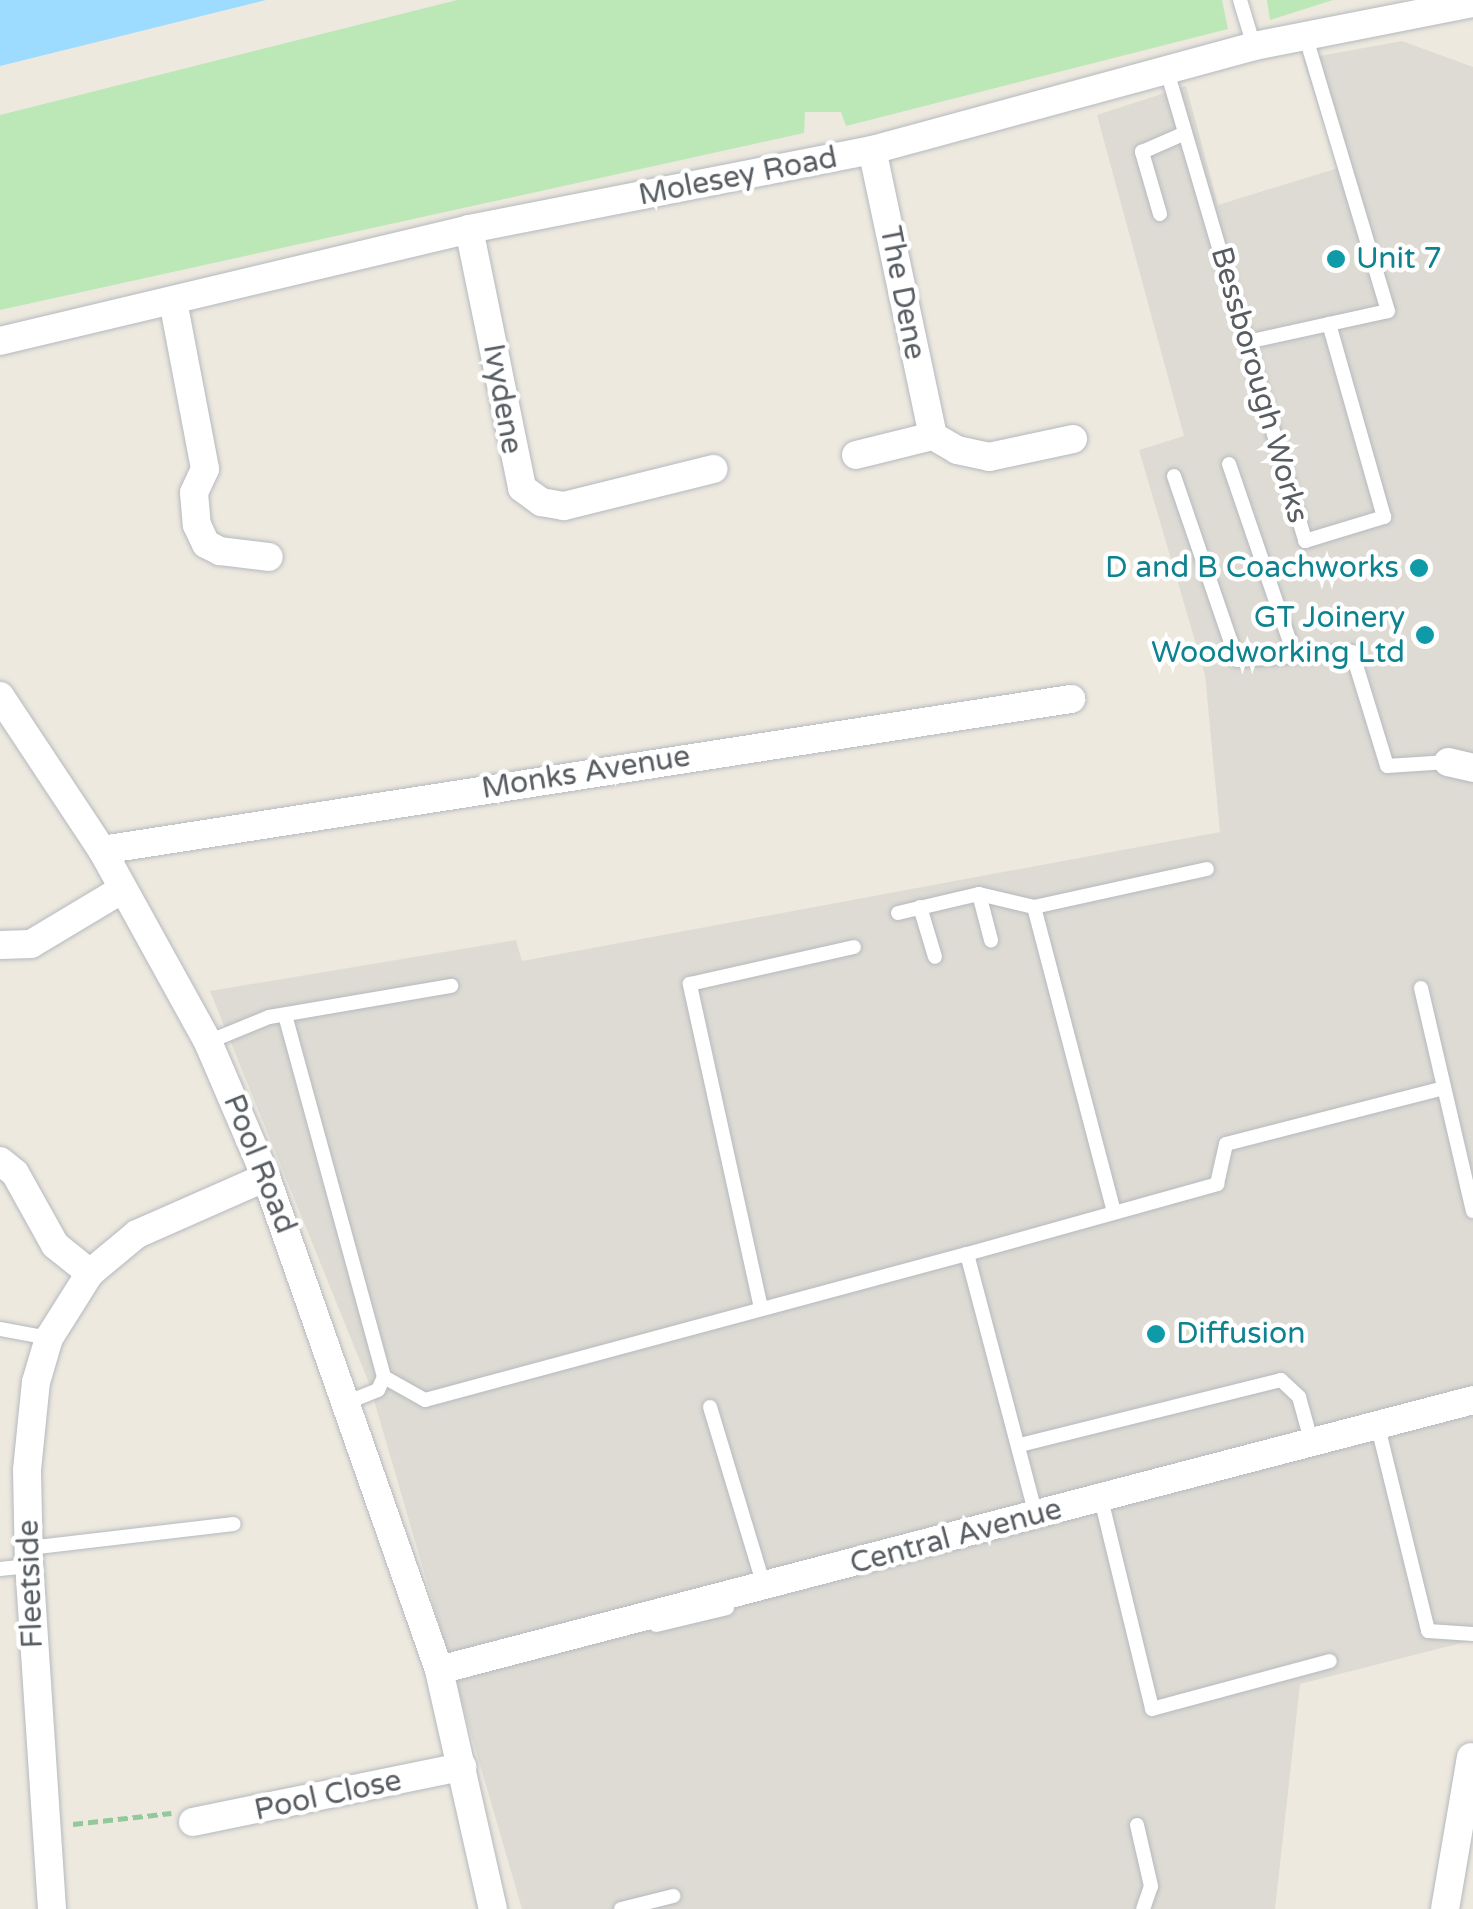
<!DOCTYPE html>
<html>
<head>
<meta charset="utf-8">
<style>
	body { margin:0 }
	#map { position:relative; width:1473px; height:1909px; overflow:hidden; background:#ede9df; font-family:"Varela Round",sans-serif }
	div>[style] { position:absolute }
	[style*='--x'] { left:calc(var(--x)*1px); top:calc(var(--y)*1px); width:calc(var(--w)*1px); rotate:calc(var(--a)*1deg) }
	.industrial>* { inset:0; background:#dddbd4 }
	.green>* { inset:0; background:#bce8b8 }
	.water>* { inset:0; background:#9ddbff }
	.path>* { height:5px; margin-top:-2.5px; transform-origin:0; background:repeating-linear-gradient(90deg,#91c99d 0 10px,transparent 0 15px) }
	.roads { filter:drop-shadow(0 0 2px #b5b9be) drop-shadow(0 0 2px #b5b9be) }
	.service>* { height:14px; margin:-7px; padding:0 7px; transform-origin:7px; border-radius:7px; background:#fff }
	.minor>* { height:28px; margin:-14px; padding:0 14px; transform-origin:14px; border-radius:14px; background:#fff }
	.dots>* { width:28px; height:28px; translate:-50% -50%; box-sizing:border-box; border:5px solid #fff; border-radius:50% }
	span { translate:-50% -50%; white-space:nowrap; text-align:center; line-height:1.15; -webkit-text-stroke:9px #fff; paint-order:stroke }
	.street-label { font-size:30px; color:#585d62 }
	.culture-label { font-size:30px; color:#0d838f }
	.left { translate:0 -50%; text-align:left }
	.right { translate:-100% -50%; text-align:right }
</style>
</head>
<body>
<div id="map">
	<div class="industrial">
		<i style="clip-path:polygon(1402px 41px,1473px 67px,1473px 1640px,1300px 1684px,1275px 1909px,522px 1909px,369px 1383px,210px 991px,516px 940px,522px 961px,1220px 832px,1205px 675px,1139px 450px,1184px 436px,1097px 115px,1186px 86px,1218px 205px,1338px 168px,1303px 59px)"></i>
	</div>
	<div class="green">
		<i style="clip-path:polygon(457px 0,1222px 0,1228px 29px,846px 126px,841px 112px,805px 112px,804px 133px,0 310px,0 115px)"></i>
		<i style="clip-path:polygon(1267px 0,1333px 0,1270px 20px)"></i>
	</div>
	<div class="water">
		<i style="clip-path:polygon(0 0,266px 0,0 66px)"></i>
	</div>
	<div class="path">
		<i style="--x:73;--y:1824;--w:99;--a:-6.4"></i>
	</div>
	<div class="roads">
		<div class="service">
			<i style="--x:1240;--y:0;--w:48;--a:73.1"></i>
			<i style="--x:1167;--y:71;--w:490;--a:73.6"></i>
			<i style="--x:1305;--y:541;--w:83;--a:-16.9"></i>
			<i style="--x:1384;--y:517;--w:201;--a:-105.9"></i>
			<i style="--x:1160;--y:214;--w:65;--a:-106.2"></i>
			<i style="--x:1142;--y:152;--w:47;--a:-23.8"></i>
			<i style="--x:1247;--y:342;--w:144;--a:-12.4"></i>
			<i style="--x:1388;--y:311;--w:289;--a:-106.7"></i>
			<i style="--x:1229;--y:464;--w:201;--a:71.1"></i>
			<i style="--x:1174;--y:476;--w:194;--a:71.1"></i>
			<i style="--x:1237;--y:660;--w:115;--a:-4"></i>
			<i style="--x:1352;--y:652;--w:119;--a:72.9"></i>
			<i style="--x:1387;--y:766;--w:61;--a:-3.8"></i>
			<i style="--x:979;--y:894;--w:48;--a:75.4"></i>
			<i style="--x:920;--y:907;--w:52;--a:73.3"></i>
			<i style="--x:898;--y:913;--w:83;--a:-13.2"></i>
			<i style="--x:979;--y:894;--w:57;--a:13.3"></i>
			<i style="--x:1421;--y:988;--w:229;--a:76.9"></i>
			<i style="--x:285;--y:1015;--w:375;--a:74.7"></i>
			<i style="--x:384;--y:1377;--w:14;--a:115"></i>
			<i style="--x:378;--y:1390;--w:31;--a:158"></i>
			<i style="--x:208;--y:1042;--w:66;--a:-22.3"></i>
			<i style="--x:269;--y:1017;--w:185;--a:-9.7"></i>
			<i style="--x:1114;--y:1212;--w:315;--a:-104.7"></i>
			<i style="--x:1034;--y:907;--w:177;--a:-12.4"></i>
			<i style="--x:967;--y:1254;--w:271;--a:75.2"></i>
			<i style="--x:761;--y:1308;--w:332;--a:-102.4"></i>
			<i style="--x:690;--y:984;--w:168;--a:-12.7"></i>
			<i style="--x:0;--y:1329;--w:50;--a:10.4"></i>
			<i style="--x:384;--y:1377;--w:47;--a:29.3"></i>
			<i style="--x:425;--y:1400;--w:561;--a:-15.08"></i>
			<i style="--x:967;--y:1254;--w:260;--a:-15.6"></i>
			<i style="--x:1217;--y:1184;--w:41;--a:-77.3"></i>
			<i style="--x:1226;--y:1144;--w:221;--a:-14.4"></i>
			<i style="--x:710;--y:1407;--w:187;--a:73.2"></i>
			<i style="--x:1378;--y:1427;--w:210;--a:76.2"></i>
			<i style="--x:1428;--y:1631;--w:45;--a:3.8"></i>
			<i style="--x:1020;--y:1445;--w:269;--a:-14"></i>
			<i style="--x:1281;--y:1380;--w:25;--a:43"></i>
			<i style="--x:1299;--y:1397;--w:49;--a:74.5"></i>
			<i style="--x:1101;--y:1499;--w:216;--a:76.3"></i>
			<i style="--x:1152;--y:1709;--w:184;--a:-15.1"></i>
			<i style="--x:29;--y:1548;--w:206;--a:-6.7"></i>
			<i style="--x:0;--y:1569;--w:29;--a:-6"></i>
			<i style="--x:656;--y:1625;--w:73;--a:-13.5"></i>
			<i style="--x:1137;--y:1825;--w:63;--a:77.1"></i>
			<i style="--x:1151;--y:1886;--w:24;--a:109"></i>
			<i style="--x:621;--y:1909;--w:54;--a:-14"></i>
		</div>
		<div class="minor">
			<i style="--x:469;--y:229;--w:264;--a:78.4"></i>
			<i style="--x:522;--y:488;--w:24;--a:36"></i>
			<i style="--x:541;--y:502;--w:23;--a:10"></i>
			<i style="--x:564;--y:506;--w:154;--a:-13.9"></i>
			<i style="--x:173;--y:301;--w:171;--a:79.2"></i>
			<i style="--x:205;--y:469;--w:26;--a:115"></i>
			<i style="--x:194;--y:493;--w:32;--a:85"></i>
			<i style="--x:197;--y:525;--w:21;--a:65"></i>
			<i style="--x:206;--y:544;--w:16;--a:27"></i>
			<i style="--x:220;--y:551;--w:49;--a:7"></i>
			<i style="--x:0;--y:341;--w:482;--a:-13.4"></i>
			<i style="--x:469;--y:229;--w:411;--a:-11.1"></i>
			<i style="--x:872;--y:150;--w:396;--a:-15.2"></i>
			<i style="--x:1254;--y:46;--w:223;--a:-11.1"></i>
			<i style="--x:933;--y:436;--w:28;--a:30"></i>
			<i style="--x:957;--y:450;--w:33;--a:12"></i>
			<i style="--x:989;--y:457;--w:86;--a:-12.1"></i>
			<i style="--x:856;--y:455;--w:79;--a:-13.9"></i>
			<i style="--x:933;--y:436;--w:292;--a:-102"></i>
			<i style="--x:0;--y:696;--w:185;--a:56.5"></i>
			<i style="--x:102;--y:850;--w:219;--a:61.1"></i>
			<i style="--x:208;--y:1042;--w:147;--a:66.8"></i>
			<i style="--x:266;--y:1177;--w:522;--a:70.66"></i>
			<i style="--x:439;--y:1670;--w:245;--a:77.3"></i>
			<i style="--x:1448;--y:762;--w:26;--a:13"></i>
			<i style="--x:102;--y:850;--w:981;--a:-8.86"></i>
			<i style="--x:0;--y:945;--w:31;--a:-2"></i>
			<i style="--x:31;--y:944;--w:107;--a:-30.9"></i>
			<i style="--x:0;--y:1161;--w:19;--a:39"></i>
			<i style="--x:15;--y:1173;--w:82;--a:60.9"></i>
			<i style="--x:55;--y:1245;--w:45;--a:38.7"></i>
			<i style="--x:439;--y:1670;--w:1069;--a:-14.63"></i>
			<i style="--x:193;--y:1822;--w:275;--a:-11.6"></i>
			<i style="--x:52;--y:1909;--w:344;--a:-93.8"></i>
			<i style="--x:29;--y:1566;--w:96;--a:-91.2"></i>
			<i style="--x:27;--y:1470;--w:88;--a:-84.2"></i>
			<i style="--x:36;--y:1382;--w:46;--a:-73.5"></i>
			<i style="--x:49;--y:1338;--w:77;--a:-57.8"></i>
			<i style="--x:90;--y:1273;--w:61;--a:-39.7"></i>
			<i style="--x:137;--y:1234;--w:141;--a:-23.8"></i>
			<i style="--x:1445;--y:1909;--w:154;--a:-80.3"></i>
		</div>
	</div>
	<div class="dots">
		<i style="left:1336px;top:259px;background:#0f9aa8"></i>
		<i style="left:1419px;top:568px;background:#0f9aa8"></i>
		<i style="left:1425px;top:635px;background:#0f9aa8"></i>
		<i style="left:1156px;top:1334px;background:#0f9aa8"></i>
	</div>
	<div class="street-label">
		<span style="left:738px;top:177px;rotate:-11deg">Molesey Road</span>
		<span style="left:902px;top:293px;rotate:79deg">The Dene</span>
		<span style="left:1259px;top:385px;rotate:74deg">Bessborough Works</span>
		<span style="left:502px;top:399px;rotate:80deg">Ivydene</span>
		<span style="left:586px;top:773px;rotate:-9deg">Monks Avenue</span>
		<span style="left:259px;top:1164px;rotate:68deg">Pool Road</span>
		<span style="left:956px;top:1537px;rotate:-15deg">Central Avenue</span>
		<span style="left:31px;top:1584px;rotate:-92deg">Fleetside</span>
		<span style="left:328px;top:1796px;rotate:-12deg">Pool Close</span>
	</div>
	<div class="culture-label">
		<span class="left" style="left:1356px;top:259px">Unit 7</span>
		<span class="right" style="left:1399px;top:568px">D and B Coachworks</span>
		<span class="right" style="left:1405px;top:635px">GT Joinery<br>Woodworking Ltd</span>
		<span class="left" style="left:1176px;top:1334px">Diffusion</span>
	</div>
</div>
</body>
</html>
